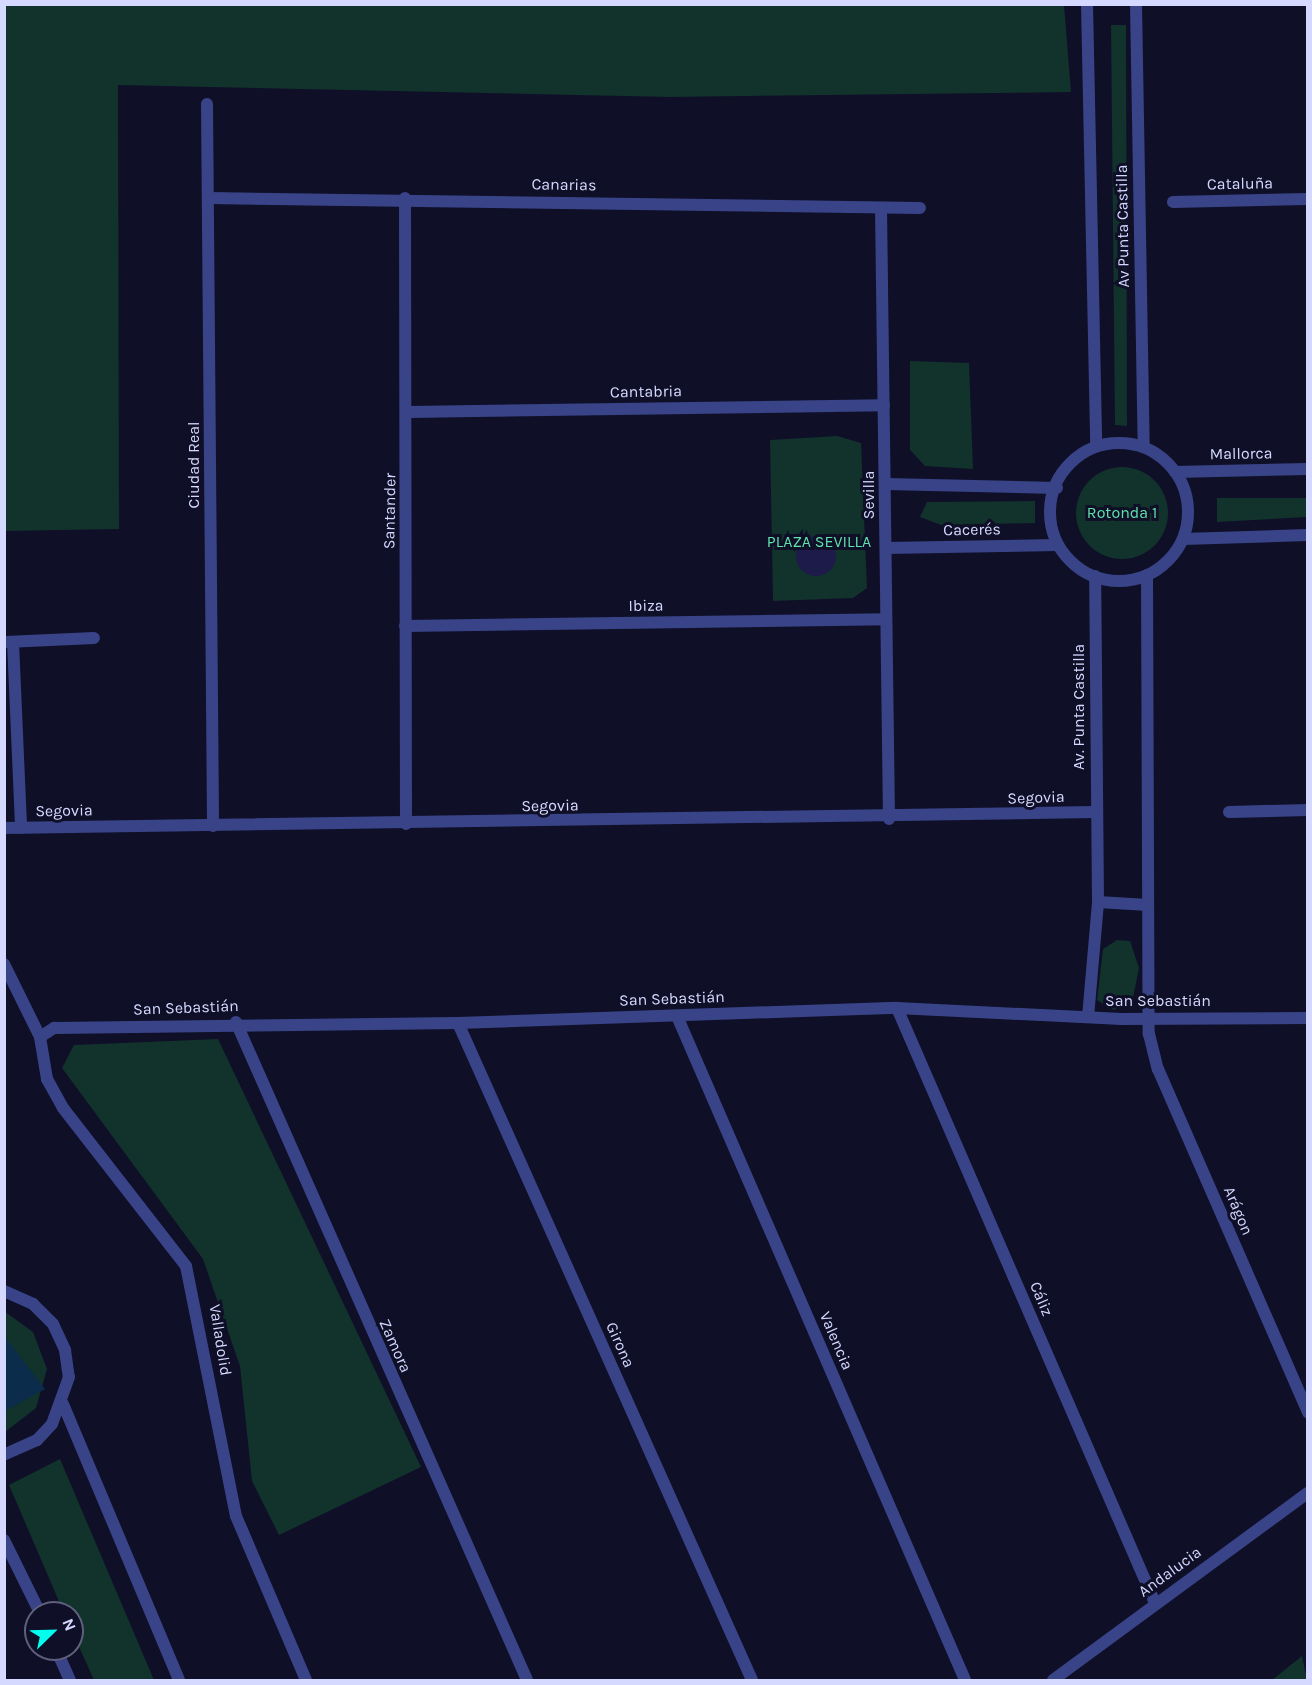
<!DOCTYPE html>
<html>
<head>
<meta charset="utf-8">
<style>
	body { margin:0 }
	#map { position:relative; width:1312px; height:1685px; overflow:hidden; background:#0f0f28; font-family:Karla,sans-serif }
	div>[style] { position:absolute }
	[style*='--x'] { left:calc(var(--x)*1px); top:calc(var(--y)*1px); width:calc(var(--w)*1px); rotate:calc(var(--a)*1deg) }
	.green>* { inset:0; background:#12322c }
	.round { border-radius:50% }
	.water>* { inset:0; background:#0b2d4b }
	.building>* { inset:0; background:#1c1b4a }
	.minor>* { height:12px; margin:-6px; padding:0 6px; transform-origin:6px; border-radius:6px; background:#394488 }
	.minor>.ring { margin:-6px; padding:0; box-sizing:content-box; background:none; border:12px solid #394488; border-radius:50% }
	span { translate:-50% -50%; white-space:nowrap; text-align:center; line-height:1.15; -webkit-text-stroke:6px #0f0f28; paint-order:stroke }
	.street-label { font-size:16px; color:#d6d9ff }
	.park-label { font-size:16px; color:#5fe3ab }
	.frame { position:absolute; inset:0; border:6px solid #d6d9ff; pointer-events:none }
	.north { position:absolute; left:24px; top:1601px; width:60px; height:60px; box-sizing:border-box; background:#0f0f28; border:2px solid #5f607e; border-radius:50%; rotate:67deg; font-size:16px; font-weight:700; line-height:24px; text-align:center; color:#d6d9ff }
	.north::after { content:''; display:block; margin:auto; width:21px; height:27px; background:#02ffed; clip-path:polygon(50% 0,100% 100%,50% 72%,0 100%) }
</style>
</head>
<body>
<div id="map">
	<div class="green">
		<i style="clip-path:polygon(4px 5px,1064px 5px,1071px 92px,670px 97px,118px 85px,119px 529px,5px 531px)"></i>
		<i style="clip-path:polygon(1111px 25px,1126px 25px,1127px 426px,1115px 425px)"></i>
		<i style="clip-path:polygon(910px 361px,969px 363px,973px 469px,925px 466px,910px 450px)"></i>
		<i style="clip-path:polygon(837px 436px,861px 443px,867px 588px,853px 598px,773px 601px,770px 440px)"></i>
		<i class="round" style="left:1076px;top:467px;width:92px;height:92px"></i>
		<i style="clip-path:polygon(1217px 498px,1307px 498px,1307px 517px,1217px 522px)"></i>
		<i style="clip-path:polygon(1035px 501px,1035px 523px,941px 525px,920px 517px,927px 502px)"></i>
		<i style="clip-path:polygon(1117px 940px,1130px 941px,1139px 968px,1132px 1003px,1113px 1010px,1097px 1000px,1103px 949px)"></i>
		<i style="clip-path:polygon(218px 1039px,421px 1467px,279px 1535px,252px 1481px,240px 1366px,203px 1259px,62px 1068px,74px 1045px)"></i>
		<i style="clip-path:polygon(4px 1311px,33px 1332px,47px 1369px,36px 1408px,5px 1432px)"></i>
		<i style="clip-path:polygon(60px 1459px,154px 1680px,94px 1680px,72px 1631px,72px 1613px,64px 1613px,9px 1485px)"></i>
		<i style="clip-path:polygon(1302px 1656px,1307px 1680px,1272px 1680px)"></i>
	</div>
	<div class="water">
		<i style="clip-path:polygon(4px 1336px,45px 1389px,5px 1411px,4px 1411px)"></i>
	</div>
	<div class="building">
		<i class="round" style="left:796px;top:536px;width:40px;height:40px"></i>
	</div>
	<div class="minor">
		<i style="--x:1087;--y:4;--w:442;--a:88.8"></i>
		<i style="--x:1136;--y:4;--w:443;--a:89"></i>
		<i style="--x:207;--y:104;--w:722;--a:89.52"></i>
		<i style="--x:208;--y:198;--w:712;--a:0.8"></i>
		<i style="--x:405;--y:198;--w:626;--a:89.91"></i>
		<i style="--x:1173;--y:202;--w:135;--a:-1.3"></i>
		<i style="--x:881;--y:208;--w:611;--a:89.25"></i>
		<i style="--x:408;--y:412;--w:476;--a:-0.8"></i>
		<i class="ring" style="left:1050px;top:443px;width:126px;height:126px"></i>
		<i style="--x:1175;--y:472;--w:133;--a:-1.3"></i>
		<i style="--x:886;--y:484;--w:171;--a:1.3"></i>
		<i style="--x:1183;--y:539;--w:125;--a:-1.8"></i>
		<i style="--x:886;--y:548;--w:172;--a:-1"></i>
		<i style="--x:1147;--y:575;--w:459;--a:89.8"></i>
		<i style="--x:1149;--y:1034;--w:36;--a:76"></i>
		<i style="--x:1158;--y:1069;--w:375;--a:66.4"></i>
		<i style="--x:405;--y:626;--w:481;--a:-0.8"></i>
		<i style="--x:6;--y:642;--w:88;--a:-2.6"></i>
		<i style="--x:13;--y:642;--w:186;--a:87.5"></i>
		<i style="--x:1229;--y:812;--w:79;--a:-1.5"></i>
		<i style="--x:4;--y:828;--w:1092;--a:-0.84"></i>
		<i style="--x:1098;--y:902;--w:50;--a:3.4"></i>
		<i style="--x:4;--y:964;--w:81;--a:63.7"></i>
		<i style="--x:40;--y:1037;--w:43;--a:80.5"></i>
		<i style="--x:47;--y:1079;--w:33;--a:61"></i>
		<i style="--x:63;--y:1108;--w:200;--a:52.1"></i>
		<i style="--x:186;--y:1266;--w:255;--a:78.7"></i>
		<i style="--x:236;--y:1516;--w:178;--a:66.9"></i>
		<i style="--x:897;--y:1008;--w:649;--a:66.56"></i>
		<i style="--x:677;--y:1016;--w:724;--a:66.55"></i>
		<i style="--x:1088;--y:1017;--w:115;--a:-85"></i>
		<i style="--x:1098;--y:902;--w:326;--a:-90.5"></i>
		<i style="--x:236;--y:1022;--w:719;--a:66.14"></i>
		<i style="--x:458;--y:1023;--w:720;--a:65.89"></i>
		<i style="--x:40;--y:1037;--w:17;--a:-33"></i>
		<i style="--x:54;--y:1028;--w:404;--a:-0.7"></i>
		<i style="--x:458;--y:1023;--w:439;--a:-2"></i>
		<i style="--x:897;--y:1008;--w:225;--a:2.8"></i>
		<i style="--x:1122;--y:1019;--w:186;--a:-0.3"></i>
		<i style="--x:4;--y:1291;--w:32;--a:24"></i>
		<i style="--x:33;--y:1304;--w:28;--a:45"></i>
		<i style="--x:53;--y:1324;--w:29;--a:65"></i>
		<i style="--x:65;--y:1350;--w:27;--a:82"></i>
		<i style="--x:69;--y:1377;--w:50;--a:109.9"></i>
		<i style="--x:52;--y:1424;--w:22;--a:133"></i>
		<i style="--x:37;--y:1440;--w:36;--a:156"></i>
		<i style="--x:63;--y:1404;--w:299;--a:67.2"></i>
		<i style="--x:4;--y:1540;--w:81;--a:63.7"></i>
		<i style="--x:56;--y:1649;--w:34;--a:66"></i>
		<i style="--x:1053;--y:1680;--w:316;--a:-36.3"></i>
	</div>
	<div class="street-label">
		<span style="left:1240px;top:184px;rotate:-1deg">Cataluña</span>
		<span style="left:564px;top:185px;rotate:1deg">Canarias</span>
		<span style="left:1123px;top:226px;rotate:-91deg">Av Punta Castilla</span>
		<span style="left:646px;top:392px;rotate:-1deg">Cantabria</span>
		<span style="left:1241px;top:454px;rotate:-1deg">Mallorca</span>
		<span style="left:194px;top:465px;rotate:-90deg">Ciudad Real</span>
		<span style="left:869px;top:495px;rotate:-90deg">Sevilla</span>
		<span style="left:390px;top:511px;rotate:-89deg">Santander</span>
		<span style="left:972px;top:530px;rotate:-1deg">Cacerés</span>
		<span style="left:646px;top:606px;rotate:-1deg">Ibiza</span>
		<span style="left:1079px;top:707px;rotate:-90deg">Av. Punta Castilla</span>
		<span style="left:1036px;top:798px;rotate:-2deg">Segovia</span>
		<span style="left:550px;top:806px;rotate:-1deg">Segovia</span>
		<span style="left:64px;top:811px;rotate:-1deg">Segovia</span>
		<span style="left:672px;top:999px;rotate:-2deg">San Sebastián</span>
		<span style="left:1158px;top:1001px">San Sebastián</span>
		<span style="left:186px;top:1008px;rotate:-2deg">San Sebastián</span>
		<span style="left:1238px;top:1211px;rotate:67deg">Arágon</span>
		<span style="left:1041px;top:1299px;rotate:67deg">Cáliz</span>
		<span style="left:220px;top:1340px;rotate:81deg">Valladolid</span>
		<span style="left:836px;top:1341px;rotate:67deg">Valencia</span>
		<span style="left:620px;top:1345px;rotate:66deg">Girona</span>
		<span style="left:395px;top:1346px;rotate:66deg">Zamora</span>
		<span style="left:1170px;top:1572px;rotate:-36deg">Andalucia</span>
	</div>
	<div class="park-label">
		<span style="left:1122px;top:513px">Rotonda 1</span>
		<span style="left:819px;top:542px">PLAZA SEVILLA</span>
	</div>
	<div class="frame"></div>
	<div class="north">N</div>
</div>
</body>
</html>
